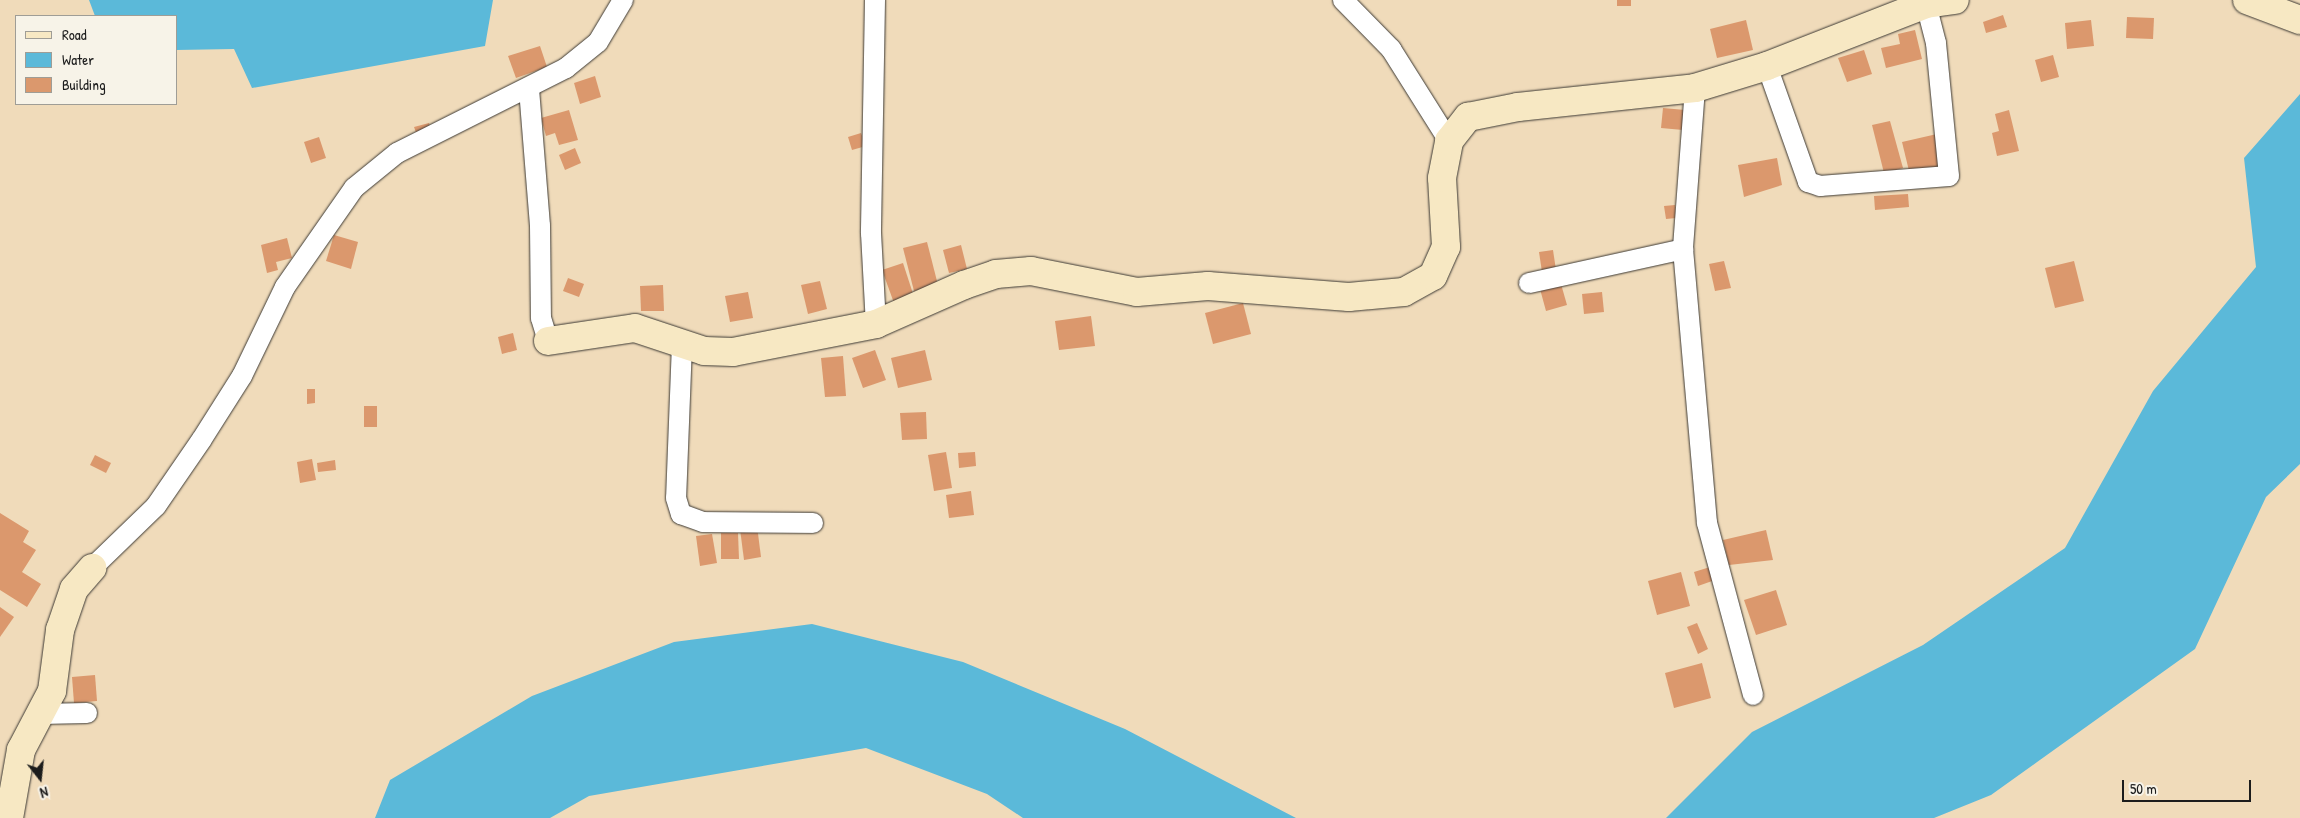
<!DOCTYPE html>
<html>
<head>
<meta charset="utf-8">
<style>
	body { margin:0 }
	#map { position:relative; width:2300px; height:818px; overflow:hidden; background:#f0dbba; font-family:"Patrick Hand",sans-serif }
	div>[style] { position:absolute }
	[style*='--x'] { left:calc(var(--x)*1px); top:calc(var(--y)*1px); width:calc(var(--w)*1px); rotate:calc(var(--a)*1deg) }
	.water>* { inset:0; background:#5bb9d9 }
	.building>* { inset:0; background:#db986d }
	.roads { filter:drop-shadow(0 0 1px #3c3934) drop-shadow(0 0 1px #3c3934) }
	.street>* { height:20px; margin:-10px; padding:0 10px; transform-origin:10px; border-radius:10px; background:#fff }
	.secondary>* { height:28px; margin:-14px; padding:0 14px; transform-origin:14px; border-radius:14px; background:#f7e8c3 }
	span { translate:-50% -50%; white-space:nowrap; text-align:center; line-height:1.15; -webkit-text-stroke:4px #f7f3e8; paint-order:stroke }
	.legend { position:absolute; left:15px; top:15px; width:162px; height:90px; box-sizing:border-box; background:#f7f3e8; border:1px solid #9f9d96; margin:0; padding:6px 9px; list-style:none; font-size:15px; color:#1c1c1c }
	.legend li { display:flex; align-items:center; gap:10px; height:25px }
	.legend b { width:25px; border:1px solid #9f9d96 }
	.north { position:absolute; left:15px; top:753px; width:50px; height:50px; -webkit-text-stroke:4px #f7f3e8; paint-order:stroke; rotate:164deg; font-size:14px; font-weight:700; line-height:20px; text-align:center; color:#1c1c1c }
	.north::after { content:''; display:block; margin:auto; width:18px; height:22px; background:#1c1c1c; clip-path:polygon(50% 0,100% 100%,50% 72%,0 100%) }
	.scale { position:absolute; left:2122px; top:780px; width:129px; height:22px; box-sizing:border-box; border:2px solid #1c1c1c; border-top:0; padding-left:6px; font-size:15px; line-height:18px; white-space:nowrap; color:#1c1c1c; -webkit-text-stroke:4px #f7f3e8; paint-order:stroke }
</style>
</head>
<body>
<div id="map">
	<div class="water">
		<i style="clip-path:polygon(89px 0,493px 0,485px 46px,252px 88px,234px 49px,176px 50px,176px 16px,95px 16px)"></i>
		<i style="clip-path:polygon(2300px 94px,2300px 464px,2266px 497px,2195px 649px,1991px 795px,1934px 818px,1666px 818px,1752px 732px,1923px 645px,2065px 548px,2153px 391px,2256px 267px,2244px 158px)"></i>
		<i style="clip-path:polygon(812px 624px,963px 662px,1125px 729px,1296px 818px,1023px 818px,987px 794px,866px 748px,589px 796px,550px 818px,375px 818px,390px 780px,532px 696px,674px 642px)"></i>
	</div>
	<div class="building">
		<i style="clip-path:polygon(1617px 0,1631px 0,1631px 6px,1617px 6px)"></i>
		<i style="clip-path:polygon(2003px 15px,2007px 27px,1986px 33px,1983px 22px)"></i>
		<i style="clip-path:polygon(2127px 17px,2154px 18px,2153px 39px,2126px 38px)"></i>
		<i style="clip-path:polygon(1746px 20px,1753px 50px,1717px 58px,1710px 29px)"></i>
		<i style="clip-path:polygon(2091px 20px,2094px 46px,2067px 49px,2065px 23px)"></i>
		<i style="clip-path:polygon(1915px 30px,1922px 59px,1886px 68px,1881px 48px,1900px 44px,1898px 34px)"></i>
		<i style="clip-path:polygon(540px 46px,547px 67px,516px 78px,508px 56px)"></i>
		<i style="clip-path:polygon(1864px 50px,1872px 74px,1847px 82px,1838px 58px)"></i>
		<i style="clip-path:polygon(2053px 55px,2059px 77px,2041px 82px,2035px 60px)"></i>
		<i style="clip-path:polygon(595px 76px,601px 97px,580px 104px,574px 83px)"></i>
		<i style="clip-path:polygon(1663px 108px,1685px 110px,1683px 130px,1661px 128px)"></i>
		<i style="clip-path:polygon(569px 110px,578px 140px,559px 145px,555px 133px,546px 136px,541px 118px)"></i>
		<i style="clip-path:polygon(2009px 110px,2019px 151px,1997px 156px,1992px 133px,1999px 131px,1995px 114px)"></i>
		<i style="clip-path:polygon(1890px 121px,1903px 168px,1884px 173px,1872px 125px)"></i>
		<i style="clip-path:polygon(429px 123px,432px 133px,418px 138px,414px 127px)"></i>
		<i style="clip-path:polygon(861px 133px,866px 146px,852px 150px,848px 137px)"></i>
		<i style="clip-path:polygon(1937px 134px,1945px 166px,1910px 175px,1902px 142px)"></i>
		<i style="clip-path:polygon(319px 137px,326px 158px,311px 163px,304px 142px)"></i>
		<i style="clip-path:polygon(575px 148px,581px 163px,565px 170px,559px 155px)"></i>
		<i style="clip-path:polygon(1777px 158px,1782px 185px,1744px 197px,1738px 165px)"></i>
		<i style="clip-path:polygon(1908px 194px,1909px 207px,1875px 210px,1874px 196px)"></i>
		<i style="clip-path:polygon(1675px 205px,1676px 218px,1666px 219px,1664px 206px)"></i>
		<i style="clip-path:polygon(334px 235px,358px 242px,351px 269px,326px 261px)"></i>
		<i style="clip-path:polygon(287px 238px,292px 258px,276px 262px,278px 270px,267px 273px,261px 245px)"></i>
		<i style="clip-path:polygon(927px 242px,938px 285px,914px 291px,903px 248px)"></i>
		<i style="clip-path:polygon(961px 245px,967px 269px,949px 273px,943px 250px)"></i>
		<i style="clip-path:polygon(1553px 250px,1556px 270px,1542px 272px,1539px 252px)"></i>
		<i style="clip-path:polygon(1724px 261px,1731px 288px,1715px 291px,1709px 264px)"></i>
		<i style="clip-path:polygon(2074px 261px,2084px 301px,2055px 308px,2045px 268px)"></i>
		<i style="clip-path:polygon(903px 263px,916px 303px,894px 303px,882px 270px)"></i>
		<i style="clip-path:polygon(568px 278px,584px 284px,579px 297px,563px 291px)"></i>
		<i style="clip-path:polygon(820px 281px,827px 309px,808px 314px,801px 285px)"></i>
		<i style="clip-path:polygon(1561px 284px,1567px 305px,1546px 311px,1540px 289px)"></i>
		<i style="clip-path:polygon(663px 285px,664px 311px,641px 311px,640px 286px)"></i>
		<i style="clip-path:polygon(748px 292px,753px 318px,730px 322px,725px 296px)"></i>
		<i style="clip-path:polygon(1602px 292px,1604px 312px,1584px 314px,1582px 294px)"></i>
		<i style="clip-path:polygon(1243px 303px,1251px 334px,1213px 344px,1205px 313px)"></i>
		<i style="clip-path:polygon(1091px 316px,1095px 346px,1059px 350px,1055px 321px)"></i>
		<i style="clip-path:polygon(513px 333px,517px 350px,502px 354px,498px 337px)"></i>
		<i style="clip-path:polygon(875px 350px,886px 380px,863px 388px,852px 358px)"></i>
		<i style="clip-path:polygon(925px 350px,932px 380px,898px 388px,891px 358px)"></i>
		<i style="clip-path:polygon(843px 356px,846px 396px,825px 397px,821px 358px)"></i>
		<i style="clip-path:polygon(307px 389px,315px 389px,315px 403px,307px 404px)"></i>
		<i style="clip-path:polygon(364px 406px,377px 406px,377px 427px,364px 427px)"></i>
		<i style="clip-path:polygon(926px 412px,927px 439px,902px 440px,900px 413px)"></i>
		<i style="clip-path:polygon(946px 452px,952px 488px,934px 491px,928px 455px)"></i>
		<i style="clip-path:polygon(975px 452px,976px 466px,959px 468px,958px 453px)"></i>
		<i style="clip-path:polygon(95px 455px,111px 463px,106px 473px,90px 465px)"></i>
		<i style="clip-path:polygon(312px 459px,316px 480px,300px 483px,297px 462px)"></i>
		<i style="clip-path:polygon(335px 460px,336px 470px,318px 472px,317px 463px)"></i>
		<i style="clip-path:polygon(971px 491px,974px 515px,949px 518px,946px 495px)"></i>
		<i style="clip-path:polygon(0 513px,29px 531px,23px 542px,36px 550px,22px 572px,41px 584px,27px 607px,0 590px)"></i>
		<i style="clip-path:polygon(757px 526px,761px 557px,744px 560px,740px 529px)"></i>
		<i style="clip-path:polygon(1766px 530px,1773px 560px,1729px 565px,1723px 540px)"></i>
		<i style="clip-path:polygon(721px 533px,738px 533px,739px 559px,721px 559px)"></i>
		<i style="clip-path:polygon(712px 534px,717px 563px,700px 566px,696px 536px)"></i>
		<i style="clip-path:polygon(1710px 567px,1715px 580px,1698px 586px,1694px 572px)"></i>
		<i style="clip-path:polygon(1681px 572px,1690px 606px,1657px 615px,1648px 581px)"></i>
		<i style="clip-path:polygon(1776px 590px,1787px 625px,1756px 635px,1744px 600px)"></i>
		<i style="clip-path:polygon(0 607px,14px 617px,0 637px)"></i>
		<i style="clip-path:polygon(1697px 623px,1708px 649px,1698px 654px,1687px 627px)"></i>
		<i style="clip-path:polygon(1702px 663px,1711px 698px,1674px 708px,1665px 673px)"></i>
		<i style="clip-path:polygon(95px 675px,97px 701px,74px 703px,72px 677px)"></i>
	</div>
	<div class="roads">
		<div class="street">
			<i style="--x:875;--y:0;--w:233;--a:91"></i>
			<i style="--x:871;--y:233;--w:91;--a:86.9"></i>
			<i style="--x:1343;--y:0;--w:69;--a:45.6"></i>
			<i style="--x:1391;--y:49;--w:109;--a:57.8"></i>
			<i style="--x:1767;--y:66;--w:123;--a:70.5"></i>
			<i style="--x:1808;--y:182;--w:13;--a:18"></i>
			<i style="--x:1820;--y:186;--w:129;--a:-4.4"></i>
			<i style="--x:1949;--y:176;--w:134;--a:-95.6"></i>
			<i style="--x:1936;--y:43;--w:40;--a:-104.4"></i>
			<i style="--x:1695;--y:88;--w:161;--a:94.3"></i>
			<i style="--x:1683;--y:249;--w:275;--a:85"></i>
			<i style="--x:1707;--y:523;--w:178;--a:75"></i>
			<i style="--x:529;--y:89;--w:137;--a:85.4"></i>
			<i style="--x:540;--y:226;--w:92;--a:89.4"></i>
			<i style="--x:541;--y:318;--w:24;--a:73"></i>
			<i style="--x:1529;--y:283;--w:158;--a:-12.4"></i>
			<i style="--x:682;--y:344;--w:154;--a:92.2"></i>
			<i style="--x:676;--y:498;--w:17;--a:73"></i>
			<i style="--x:681;--y:514;--w:23;--a:20"></i>
			<i style="--x:703;--y:522;--w:110;--a:0.5"></i>
			<i style="--x:92;--y:568;--w:89;--a:-44.1"></i>
			<i style="--x:156;--y:506;--w:81;--a:-55.5"></i>
			<i style="--x:202;--y:439;--w:75;--a:-57.6"></i>
			<i style="--x:242;--y:376;--w:99;--a:-64.2"></i>
			<i style="--x:285;--y:287;--w:121;--a:-55.1"></i>
			<i style="--x:354;--y:188;--w:55;--a:-39.1"></i>
			<i style="--x:397;--y:153;--w:189;--a:-26.7"></i>
			<i style="--x:566;--y:68;--w:41;--a:-39.1"></i>
			<i style="--x:598;--y:42;--w:49;--a:-59.2"></i>
			<i style="--x:40;--y:714;--w:47;--a:-1.2"></i>
		</div>
		<div class="secondary">
			<i style="--x:2247;--y:0;--w:57;--a:20.7"></i>
			<i style="--x:548;--y:341;--w:88;--a:-8.5"></i>
			<i style="--x:635;--y:328;--w:73;--a:18.4"></i>
			<i style="--x:704;--y:351;--w:29;--a:2"></i>
			<i style="--x:733;--y:352;--w:146;--a:-11.1"></i>
			<i style="--x:876;--y:324;--w:96;--a:-23.9"></i>
			<i style="--x:964;--y:285;--w:34;--a:-19"></i>
			<i style="--x:996;--y:274;--w:35;--a:-5"></i>
			<i style="--x:1031;--y:271;--w:108;--a:11.2"></i>
			<i style="--x:1137;--y:292;--w:71;--a:-4.8"></i>
			<i style="--x:1208;--y:286;--w:141;--a:4.5"></i>
			<i style="--x:1349;--y:297;--w:55;--a:-5.2"></i>
			<i style="--x:1404;--y:292;--w:33;--a:-29"></i>
			<i style="--x:1433;--y:276;--w:32;--a:-66"></i>
			<i style="--x:1446;--y:247;--w:69;--a:-93.3"></i>
			<i style="--x:1442;--y:178;--w:38;--a:-79"></i>
			<i style="--x:1449;--y:141;--w:31;--a:-52"></i>
			<i style="--x:1468;--y:117;--w:51;--a:-11.3"></i>
			<i style="--x:1518;--y:107;--w:178;--a:-6.1"></i>
			<i style="--x:1695;--y:88;--w:75;--a:-17"></i>
			<i style="--x:1767;--y:66;--w:171;--a:-21.3"></i>
			<i style="--x:1926;--y:4;--w:29;--a:-8"></i>
			<i style="--x:9;--y:818;--w:69;--a:-80"></i>
			<i style="--x:21;--y:750;--w:67;--a:-62.3"></i>
			<i style="--x:52;--y:691;--w:62;--a:-82.5"></i>
			<i style="--x:60;--y:630;--w:43;--a:-71.1"></i>
			<i style="--x:74;--y:589;--w:28;--a:-49"></i>
		</div>
	</div>
	<ul class="legend">
	<li><b style="height:6px;background:#f7e8c3"></b>Road</li>
	<li><b style="height:14px;background:#5bb9d9"></b>Water</li>
	<li><b style="height:14px;background:#db986d"></b>Building</li>
	</ul>
	<div class="north">N</div>
	<div class="scale">50 m</div>
</div>
</body>
</html>
